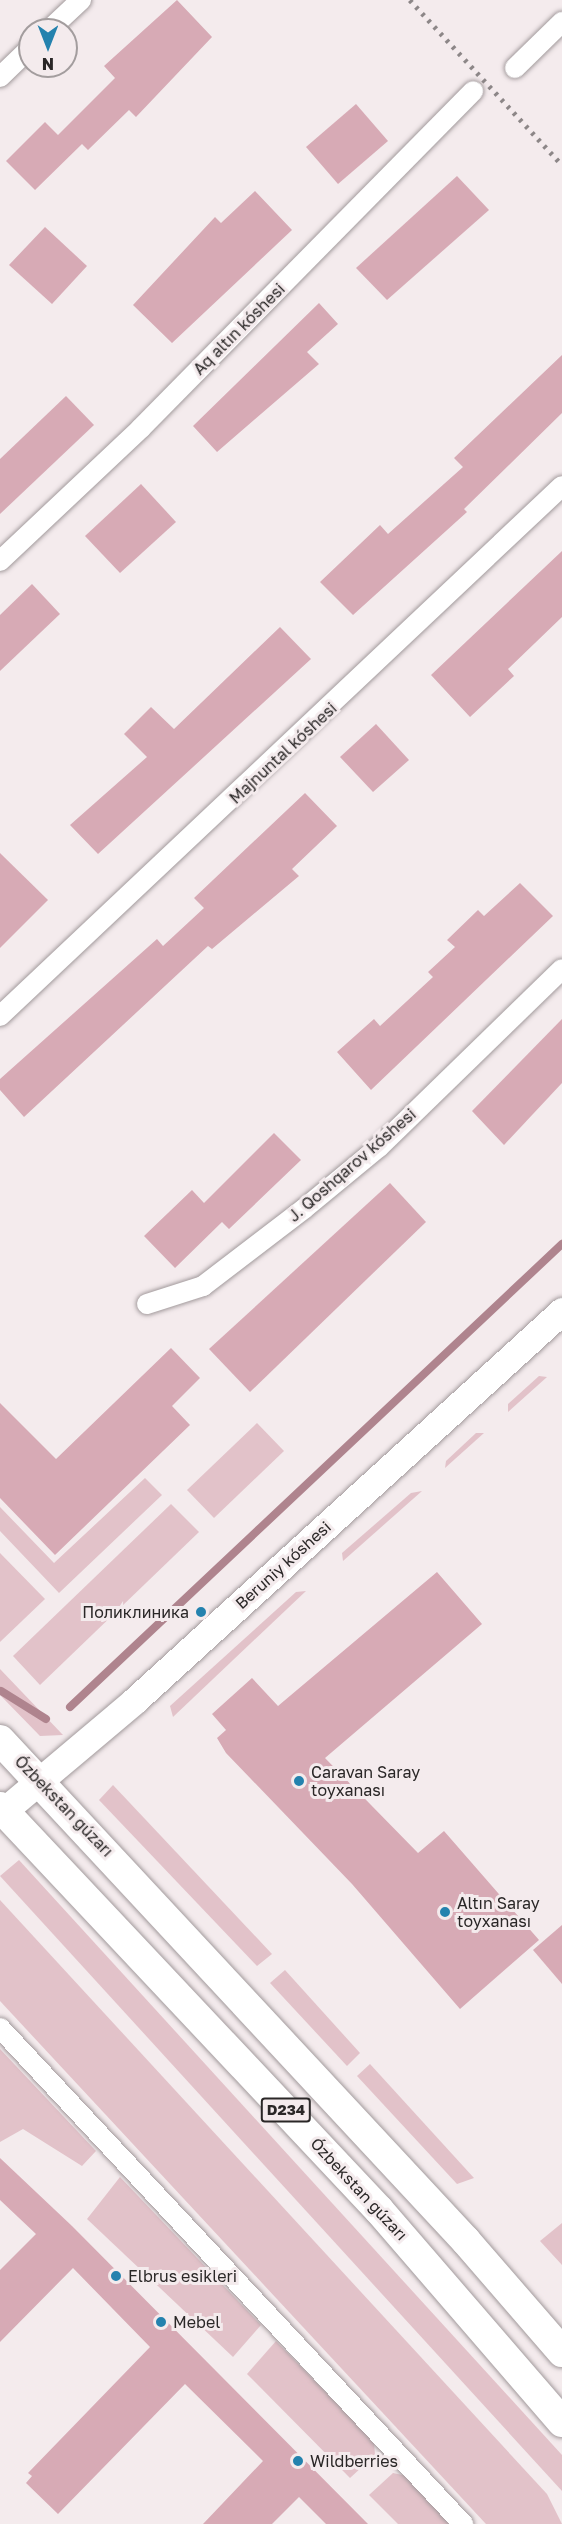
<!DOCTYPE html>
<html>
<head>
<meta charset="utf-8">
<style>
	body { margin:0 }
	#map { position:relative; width:562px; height:2524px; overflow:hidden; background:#f4ebed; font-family:"Golos Text",sans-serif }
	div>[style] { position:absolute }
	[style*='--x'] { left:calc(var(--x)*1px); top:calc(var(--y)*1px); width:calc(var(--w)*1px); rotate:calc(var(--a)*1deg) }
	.green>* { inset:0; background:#e2c2c9 }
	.stream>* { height:8px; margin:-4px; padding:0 4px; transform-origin:4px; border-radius:4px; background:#af848e }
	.building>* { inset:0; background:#d7aab5 }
	.roads { filter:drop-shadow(0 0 2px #a29a9c) drop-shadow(0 0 2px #a29a9c) }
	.street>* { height:20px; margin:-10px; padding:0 10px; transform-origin:10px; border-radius:10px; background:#fff }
	.secondary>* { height:27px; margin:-13.5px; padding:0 13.5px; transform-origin:13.5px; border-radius:13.5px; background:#fff }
	.primary>* { height:30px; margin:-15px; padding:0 15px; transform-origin:15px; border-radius:15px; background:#fff }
	.rail>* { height:4.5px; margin-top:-2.25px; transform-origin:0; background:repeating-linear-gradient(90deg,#8c8687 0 3px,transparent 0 9px) }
	.dots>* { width:16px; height:16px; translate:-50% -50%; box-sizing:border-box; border:3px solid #f4ebed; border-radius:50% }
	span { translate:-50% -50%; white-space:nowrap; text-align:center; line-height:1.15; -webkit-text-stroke:6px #f4ebed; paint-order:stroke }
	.shield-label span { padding:2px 4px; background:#f4ebed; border:2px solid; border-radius:4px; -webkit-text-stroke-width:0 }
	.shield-label { font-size:15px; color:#2a2727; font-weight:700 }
	.street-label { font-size:16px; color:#2a2727 }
	.poi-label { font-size:16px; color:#2a2727 }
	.right { translate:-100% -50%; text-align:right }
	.left { translate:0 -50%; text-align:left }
	.north { position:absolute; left:18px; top:18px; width:60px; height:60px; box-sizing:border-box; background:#f4ebed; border:2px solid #a39d9e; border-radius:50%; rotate:180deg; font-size:16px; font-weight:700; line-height:24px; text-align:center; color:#2a2727 }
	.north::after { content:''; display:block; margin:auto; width:21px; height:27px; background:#2482ae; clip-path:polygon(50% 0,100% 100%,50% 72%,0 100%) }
</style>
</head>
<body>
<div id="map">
	<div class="green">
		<i style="clip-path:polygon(539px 1376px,547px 1377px,508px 1412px,508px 1404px)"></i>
		<i style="clip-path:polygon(257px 1423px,284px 1451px,214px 1518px,187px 1490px)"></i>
		<i style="clip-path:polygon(476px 1433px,484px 1433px,445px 1468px,446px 1461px)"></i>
		<i style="clip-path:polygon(145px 1478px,162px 1495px,59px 1593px,0 1531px,0 1507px,54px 1563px)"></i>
		<i style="clip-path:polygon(422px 1491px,343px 1561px,342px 1553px,411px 1493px)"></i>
		<i style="clip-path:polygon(171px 1504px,199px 1532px,40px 1685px,13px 1656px)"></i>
		<i style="clip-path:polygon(0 1553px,45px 1599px,0 1642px)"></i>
		<i style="clip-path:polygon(306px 1591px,173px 1717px,170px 1706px,296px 1592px)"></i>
		<i style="clip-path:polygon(0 1669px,63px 1735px,40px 1736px,0 1695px)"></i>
		<i style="clip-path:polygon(113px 1785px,272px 1954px,257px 1966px,99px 1800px)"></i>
		<i style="clip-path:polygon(19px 1860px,562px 2455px,562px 2491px,0 1876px)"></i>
		<i style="clip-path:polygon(0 1900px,547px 2494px,562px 2524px,486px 2524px,0 2001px)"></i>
		<i style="clip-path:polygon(285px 1970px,360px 2053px,347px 2066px,270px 1983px)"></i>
		<i style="clip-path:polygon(0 2049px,96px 2151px,82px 2166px,23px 2129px,0 2142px)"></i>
		<i style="clip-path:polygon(370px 2064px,474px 2178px,457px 2184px,357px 2076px)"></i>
		<i style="clip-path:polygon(120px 2177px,261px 2325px,233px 2357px,87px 2219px)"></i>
		<i style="clip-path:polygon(562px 2223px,562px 2265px,540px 2241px)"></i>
		<i style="clip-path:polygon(276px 2341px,374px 2442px,375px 2455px,350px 2478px,247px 2374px)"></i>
		<i style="clip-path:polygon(393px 2473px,407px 2476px,449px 2524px,398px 2524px,369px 2495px)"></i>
	</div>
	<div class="stream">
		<i style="--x:1;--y:1691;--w:53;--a:31.9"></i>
		<i style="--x:70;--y:1707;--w:676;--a:-43.26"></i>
	</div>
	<div class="building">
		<i style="clip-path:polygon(177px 0,212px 37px,136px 117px,129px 110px,88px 150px,82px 144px,35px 190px,6px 161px,45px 122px,58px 135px,115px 78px,104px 66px)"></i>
		<i style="clip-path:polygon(356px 104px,388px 141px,338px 184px,306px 147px)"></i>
		<i style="clip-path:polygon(457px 176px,489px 210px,387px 300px,356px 268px)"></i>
		<i style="clip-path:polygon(255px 191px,292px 230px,172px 343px,133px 305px,215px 217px,221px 223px)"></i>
		<i style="clip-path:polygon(45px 227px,87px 266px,52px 304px,9px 265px)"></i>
		<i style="clip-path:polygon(319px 303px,338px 324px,307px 352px,319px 364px,217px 452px,193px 426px)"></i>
		<i style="clip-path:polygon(562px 355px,562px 413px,464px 509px,467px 512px,353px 615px,320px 582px,380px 525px,388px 534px,463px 467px,454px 458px)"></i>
		<i style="clip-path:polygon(66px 396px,94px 425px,0 514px,0 459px)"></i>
		<i style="clip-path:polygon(141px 484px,176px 522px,120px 573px,85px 536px)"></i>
		<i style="clip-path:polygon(562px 551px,562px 617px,508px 669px,514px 676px,470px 717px,431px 675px)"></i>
		<i style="clip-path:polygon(32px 584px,60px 614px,0 671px,0 615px)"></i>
		<i style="clip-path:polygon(280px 627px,311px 659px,98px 854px,70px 825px,147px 757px,124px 734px,151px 707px,174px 729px)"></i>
		<i style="clip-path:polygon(376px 724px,409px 760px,373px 792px,340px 757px)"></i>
		<i style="clip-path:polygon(305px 793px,337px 826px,292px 869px,299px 876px,212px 949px,208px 946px,24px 1117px,0 1090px,0 1079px,157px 939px,163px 946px,204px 908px,194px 898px)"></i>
		<i style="clip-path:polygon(0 853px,48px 900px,0 948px)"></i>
		<i style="clip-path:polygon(520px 883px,553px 916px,371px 1090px,337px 1052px,374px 1019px,380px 1026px,433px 977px,428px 972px,455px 947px,447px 940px,478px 910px,484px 916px)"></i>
		<i style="clip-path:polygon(562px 1019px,562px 1083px,504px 1145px,472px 1111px)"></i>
		<i style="clip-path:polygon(274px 1133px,301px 1160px,229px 1229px,222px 1222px,175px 1268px,144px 1236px,192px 1190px,204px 1203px)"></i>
		<i style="clip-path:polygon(390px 1183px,426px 1222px,250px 1392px,209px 1349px)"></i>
		<i style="clip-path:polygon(171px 1348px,200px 1378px,172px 1406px,190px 1425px,55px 1555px,0 1498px,0 1403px,56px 1459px)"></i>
		<i style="clip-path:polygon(437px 1572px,482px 1624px,325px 1758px,418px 1853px,444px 1831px,539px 1940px,460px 2009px,352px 1884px,226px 1753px,217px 1738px,226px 1730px,212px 1714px,252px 1678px,278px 1706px)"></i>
		<i style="clip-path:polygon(562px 1925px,562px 1984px,533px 1950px)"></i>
		<i style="clip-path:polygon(0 2158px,72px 2226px,368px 2524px,326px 2524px,299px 2497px,272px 2524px,203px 2524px,263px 2461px,185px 2384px,58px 2514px,26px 2483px,32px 2476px,28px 2473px,150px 2347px,73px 2268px,0 2342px,0 2270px,36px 2234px,0 2200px)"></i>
	</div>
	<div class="roads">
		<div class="street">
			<i style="--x:49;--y:30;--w:44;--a:-43.2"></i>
			<i style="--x:515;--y:68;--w:66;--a:-44.4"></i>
			<i style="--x:0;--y:77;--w:42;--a:-44"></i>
			<i style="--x:0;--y:561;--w:194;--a:-43.3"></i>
			<i style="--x:141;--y:428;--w:473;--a:-45.4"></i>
			<i style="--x:0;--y:1016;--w:772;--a:-43.32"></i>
			<i style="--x:147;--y:1304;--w:59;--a:-17.8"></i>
			<i style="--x:203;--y:1286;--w:128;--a:-37.4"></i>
			<i style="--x:305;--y:1208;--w:96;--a:-39.5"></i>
			<i style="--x:379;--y:1147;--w:255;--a:-44.2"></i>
			<i style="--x:0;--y:2028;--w:679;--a:46.97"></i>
		</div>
		<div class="secondary">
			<i style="--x:0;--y:1814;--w:175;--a:-40.1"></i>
			<i style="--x:134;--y:1701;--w:579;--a:-42.34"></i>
		</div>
		<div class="primary">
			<i style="--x:0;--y:1740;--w:684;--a:47.07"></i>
			<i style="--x:466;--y:2241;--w:147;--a:49.1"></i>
			<i style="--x:0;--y:1807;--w:553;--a:46.76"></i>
			<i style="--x:379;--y:2210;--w:280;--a:49.2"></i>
		</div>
	</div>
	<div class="rail">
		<i style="--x:410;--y:0;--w:224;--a:47.3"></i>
	</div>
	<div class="dots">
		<i style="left:201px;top:1612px;background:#2482ae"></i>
		<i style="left:299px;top:1781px;background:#2482ae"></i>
		<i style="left:445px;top:1912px;background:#2482ae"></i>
		<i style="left:116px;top:2276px;background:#2482ae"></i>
		<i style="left:161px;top:2322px;background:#2482ae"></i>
		<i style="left:298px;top:2461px;background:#2482ae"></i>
	</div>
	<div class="shield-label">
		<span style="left:286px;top:2110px">D234</span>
	</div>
	<div class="street-label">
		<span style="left:239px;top:329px;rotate:-45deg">Aq altın kóshesi</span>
		<span style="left:283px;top:753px;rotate:-43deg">Majnuntal kóshesi</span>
		<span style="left:352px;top:1165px;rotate:-41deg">J. Qoshqarov kóshesi</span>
		<span style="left:283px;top:1565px;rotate:-42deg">Beruniy kóshesi</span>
		<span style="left:64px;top:1806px;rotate:46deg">Ózbekstan gúzarı</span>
		<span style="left:359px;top:2189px;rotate:47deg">Ózbekstan gúzarı</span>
	</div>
	<div class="poi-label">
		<span class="right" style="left:189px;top:1612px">Поликлиника</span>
		<span class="left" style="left:311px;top:1781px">Caravan Saray<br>toyxanası</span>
		<span class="left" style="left:457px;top:1912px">Altın Saray<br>toyxanası</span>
		<span class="left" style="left:128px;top:2276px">Elbrus esikleri</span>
		<span class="left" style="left:173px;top:2322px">Mebel</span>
		<span class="left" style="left:310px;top:2461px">Wildberries</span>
	</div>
	<div class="north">N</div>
</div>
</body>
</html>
